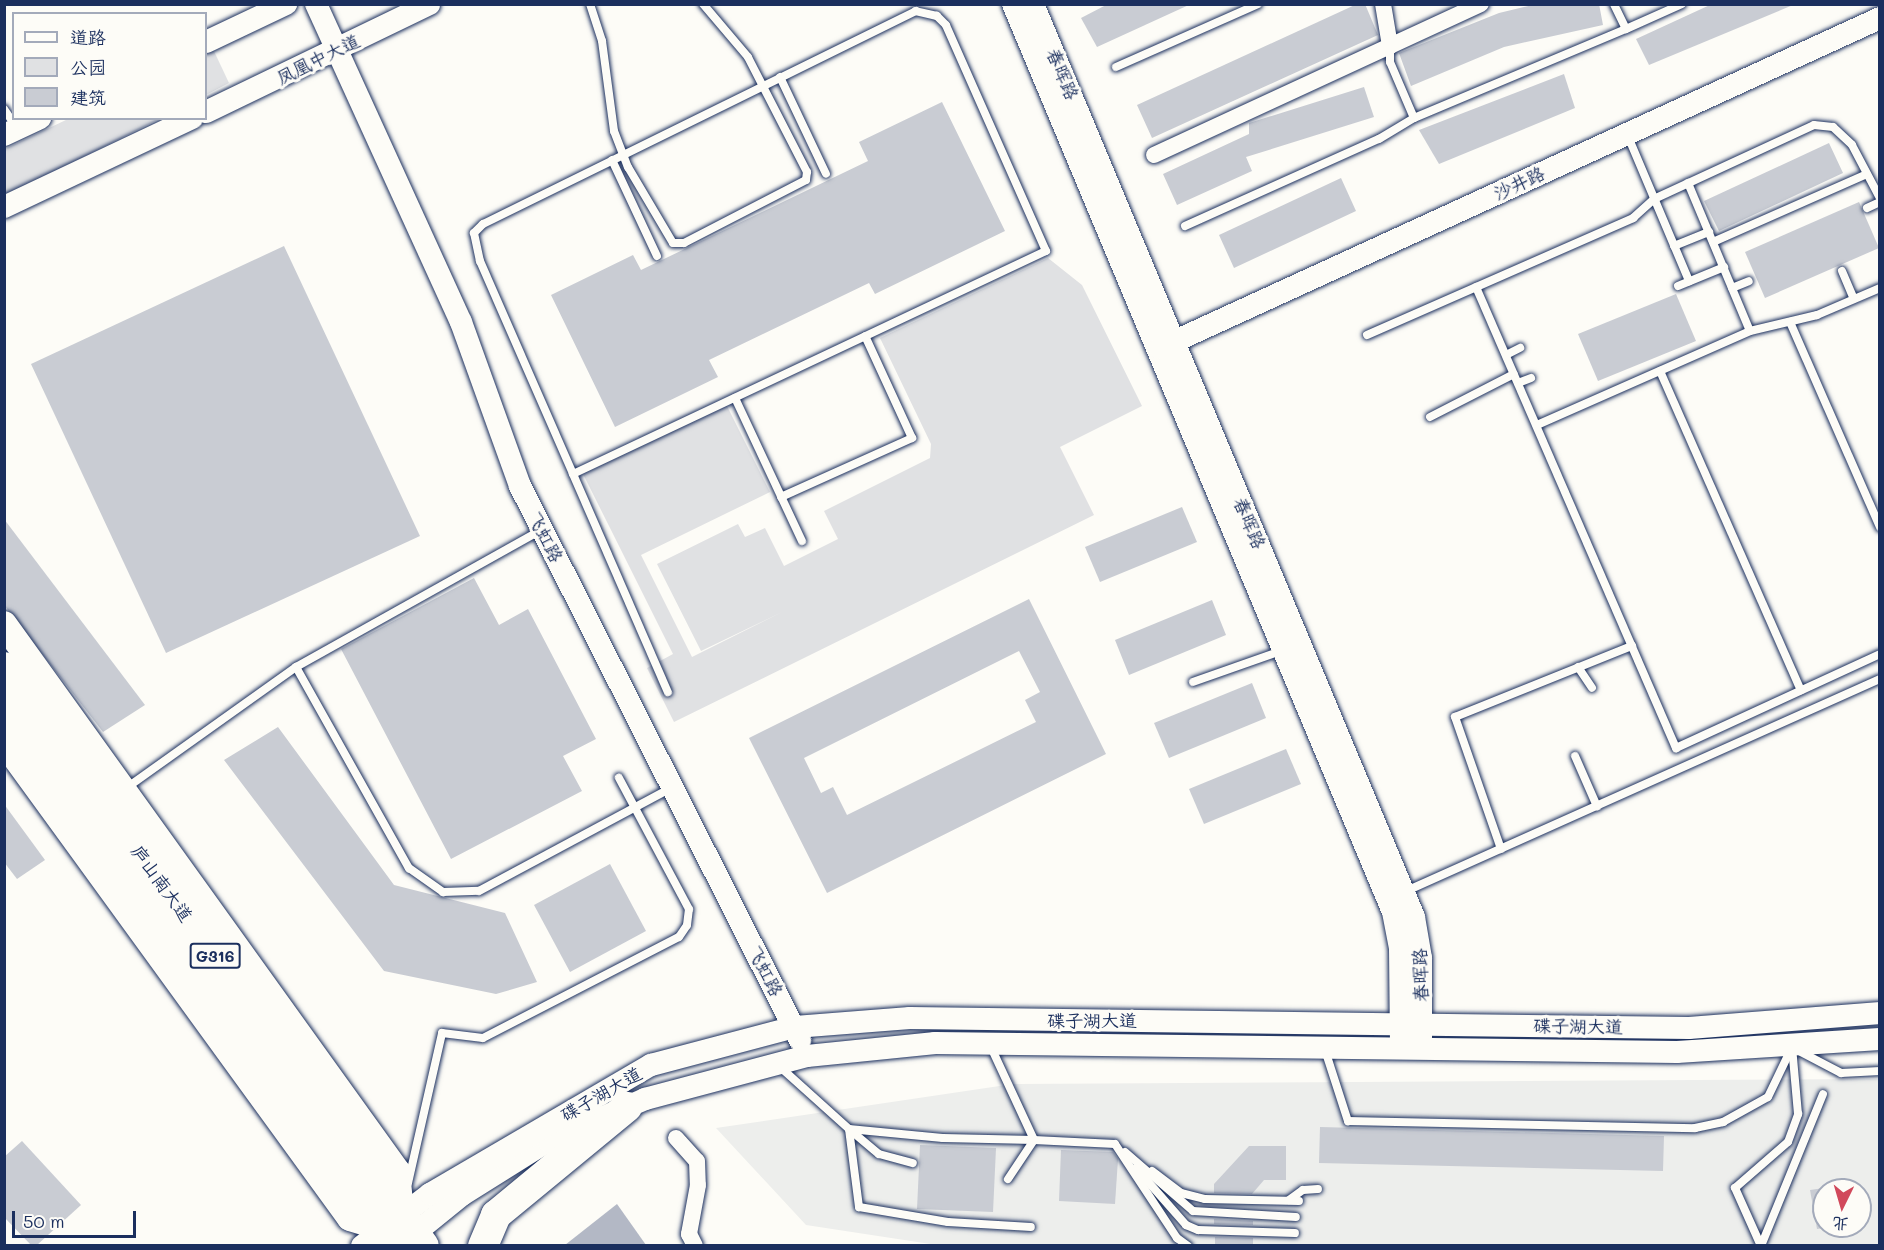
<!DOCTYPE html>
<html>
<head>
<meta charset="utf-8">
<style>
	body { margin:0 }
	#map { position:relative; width:1884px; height:1250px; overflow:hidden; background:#fdfcf7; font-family:Mali,"LXGW WenKai TC",sans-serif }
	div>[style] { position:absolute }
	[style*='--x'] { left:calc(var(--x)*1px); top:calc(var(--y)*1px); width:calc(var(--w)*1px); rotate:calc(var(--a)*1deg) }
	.built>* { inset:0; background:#edeeec }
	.green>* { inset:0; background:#e0e1e3 }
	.water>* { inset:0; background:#b3b8c5 }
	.building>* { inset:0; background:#c9ccd3 }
	.roads { filter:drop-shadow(0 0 2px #1b2f5e) drop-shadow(0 0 2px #1b2f5e) }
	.lane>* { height:8px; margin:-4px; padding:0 4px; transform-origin:4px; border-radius:4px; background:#fdfcf7 }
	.street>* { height:16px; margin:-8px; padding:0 8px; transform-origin:8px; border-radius:8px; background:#fdfcf7 }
	.secondary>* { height:22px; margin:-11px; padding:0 11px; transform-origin:11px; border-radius:11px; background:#fdfcf7 }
	.primary>* { height:26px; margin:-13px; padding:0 13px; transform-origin:13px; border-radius:13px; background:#fdfcf7 }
	.highway>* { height:30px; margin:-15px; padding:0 15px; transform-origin:15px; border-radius:15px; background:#fdfcf7 }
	span { translate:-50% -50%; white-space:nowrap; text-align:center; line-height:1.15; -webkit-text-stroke:6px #fdfcf7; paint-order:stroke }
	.shield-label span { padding:2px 4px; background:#fdfcf7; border:2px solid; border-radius:4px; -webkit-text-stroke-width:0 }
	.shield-label { font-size:16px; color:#1b2f5e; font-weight:700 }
	.street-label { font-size:18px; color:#1b2f5e }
	.frame { position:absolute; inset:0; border:6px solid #1b2f5e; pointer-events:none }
	.legend { position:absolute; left:12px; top:12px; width:195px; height:108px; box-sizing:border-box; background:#fdfcf7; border:2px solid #a3aaba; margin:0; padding:8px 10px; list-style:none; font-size:18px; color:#1b2f5e }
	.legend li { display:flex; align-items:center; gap:12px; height:30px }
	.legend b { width:30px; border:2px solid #a3aaba }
	.north { position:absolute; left:1812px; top:1178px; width:60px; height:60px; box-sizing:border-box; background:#fdfcf7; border:2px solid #a3aaba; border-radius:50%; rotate:185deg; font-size:16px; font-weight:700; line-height:24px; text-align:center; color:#1b2f5e }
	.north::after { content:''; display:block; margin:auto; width:21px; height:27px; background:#d1495b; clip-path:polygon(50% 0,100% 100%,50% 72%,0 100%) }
	.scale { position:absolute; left:12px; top:1211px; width:124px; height:27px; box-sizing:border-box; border:3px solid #1b2f5e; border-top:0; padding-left:8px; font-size:18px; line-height:21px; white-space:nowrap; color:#1b2f5e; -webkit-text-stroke:4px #fdfcf7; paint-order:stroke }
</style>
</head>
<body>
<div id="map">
	<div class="built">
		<i style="clip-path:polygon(evenodd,1879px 1079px,1879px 1245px,937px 1245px,806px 1225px,716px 1128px,1013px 1084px,1879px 1079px,1824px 1190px,1860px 1190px,1860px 1226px,1824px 1226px,1824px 1190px)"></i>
	</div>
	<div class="green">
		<i style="clip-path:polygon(213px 49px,229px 83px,206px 95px,206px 52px)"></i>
		<i style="clip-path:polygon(68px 119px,159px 119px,5px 196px,5px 149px)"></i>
		<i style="clip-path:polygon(1048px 258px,1082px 285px,1142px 406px,1060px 447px,1094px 515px,674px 722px,647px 668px,673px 654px,583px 474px,726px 404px,770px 492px,641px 555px,692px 657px,782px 612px,701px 651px,657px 564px,738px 524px,745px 537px,765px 528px,784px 566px,838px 539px,824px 511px,930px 458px,931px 444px,880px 338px)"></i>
	</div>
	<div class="water">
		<i style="clip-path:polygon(617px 1204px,646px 1245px,565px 1245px)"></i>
	</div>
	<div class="building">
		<i style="clip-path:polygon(1108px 4px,1191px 4px,1097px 47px,1081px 18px)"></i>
		<i style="clip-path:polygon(1357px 4px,1365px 4px,1378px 35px,1152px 138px,1137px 105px)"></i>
		<i style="clip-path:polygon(1537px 4px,1599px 4px,1603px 25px,1504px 47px,1411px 86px,1399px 53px,1499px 13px)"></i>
		<i style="clip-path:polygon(1712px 4px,1793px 5px,1649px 65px,1636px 39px)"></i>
		<i style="clip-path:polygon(1564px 74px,1575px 108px,1439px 164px,1419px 130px)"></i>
		<i style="clip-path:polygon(1364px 87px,1374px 117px,1246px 157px,1252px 171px,1177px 205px,1163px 174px,1249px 134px,1249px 123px)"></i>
		<i style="clip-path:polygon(942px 102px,1005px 231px,875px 294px,869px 283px,709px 360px,718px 377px,615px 427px,551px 295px,633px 255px,641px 270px,868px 161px,859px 142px)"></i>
		<i style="clip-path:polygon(1829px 143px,1843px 173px,1719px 231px,1704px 201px)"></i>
		<i style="clip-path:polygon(1341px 178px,1356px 211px,1234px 268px,1219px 235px)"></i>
		<i style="clip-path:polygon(1859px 202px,1879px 248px,1765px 298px,1745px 252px)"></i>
		<i style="clip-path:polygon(284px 246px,420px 536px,166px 653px,31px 364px)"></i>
		<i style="clip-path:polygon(1676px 294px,1696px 341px,1598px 381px,1578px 334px)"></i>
		<i style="clip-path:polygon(1182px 507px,1197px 542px,1100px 582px,1085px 547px)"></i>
		<i style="clip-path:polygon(4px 519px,145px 705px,103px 732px,4px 605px)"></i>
		<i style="clip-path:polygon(474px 578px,499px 625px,528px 609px,596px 739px,563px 756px,582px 791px,451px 859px,341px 649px)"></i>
		<i style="clip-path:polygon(evenodd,1029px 599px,1106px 754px,827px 893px,749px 738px,1029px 599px,1019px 651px,1040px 692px,1025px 700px,1036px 722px,847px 815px,833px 787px,821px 793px,804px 758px,1019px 651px)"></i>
		<i style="clip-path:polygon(1212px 600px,1226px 635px,1129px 675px,1115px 640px)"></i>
		<i style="clip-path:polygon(1252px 683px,1266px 718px,1169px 758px,1154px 723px)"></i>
		<i style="clip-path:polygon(278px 727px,394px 885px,505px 913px,537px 982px,496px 994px,384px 971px,224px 760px)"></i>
		<i style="clip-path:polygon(1286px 749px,1301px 784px,1204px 824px,1189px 789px)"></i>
		<i style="clip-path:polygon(4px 804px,45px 860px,17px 879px,4px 862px)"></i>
		<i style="clip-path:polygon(610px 864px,646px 931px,570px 972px,534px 905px)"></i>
		<i style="clip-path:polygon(1320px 1127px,1664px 1136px,1663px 1171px,1319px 1163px)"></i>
		<i style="clip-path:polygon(22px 1141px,81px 1205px,37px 1245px,31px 1245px,4px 1217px,4px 1157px)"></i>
		<i style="clip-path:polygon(920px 1145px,996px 1148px,993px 1212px,917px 1209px)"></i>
		<i style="clip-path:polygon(1249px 1146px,1286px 1146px,1286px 1180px,1264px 1180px,1252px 1194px,1214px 1193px,1214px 1184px)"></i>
		<i style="clip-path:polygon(1061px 1150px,1113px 1152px,1118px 1159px,1115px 1204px,1059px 1201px)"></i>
		<i style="clip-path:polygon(1824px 1188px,1824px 1228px,1817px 1229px,1810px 1190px)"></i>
		<i style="clip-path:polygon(1214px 1219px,1253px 1221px,1253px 1225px,1214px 1224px)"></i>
		<i style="clip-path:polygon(1215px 1237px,1253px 1238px,1253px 1245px,1215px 1245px)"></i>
	</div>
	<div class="roads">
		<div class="lane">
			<i style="--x:590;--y:4;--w:39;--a:72"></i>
			<i style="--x:602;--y:41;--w:91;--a:82.4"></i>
			<i style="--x:614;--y:131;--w:39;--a:69"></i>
			<i style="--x:628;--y:167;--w:88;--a:59.4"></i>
			<i style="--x:673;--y:243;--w:11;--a:0"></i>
			<i style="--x:684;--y:243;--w:137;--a:-27.3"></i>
			<i style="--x:806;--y:180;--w:8;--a:-83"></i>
			<i style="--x:807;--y:172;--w:129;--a:-117.2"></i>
			<i style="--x:748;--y:57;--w:70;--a:-130.3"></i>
			<i style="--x:1626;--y:29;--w:61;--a:-24.1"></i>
			<i style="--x:1390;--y:46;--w:16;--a:90"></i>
			<i style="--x:1390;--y:62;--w:61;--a:66.8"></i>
			<i style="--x:1116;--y:67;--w:155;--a:-23.9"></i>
			<i style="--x:780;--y:77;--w:107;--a:64.6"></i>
			<i style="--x:4;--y:109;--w:22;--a:56"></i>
			<i style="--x:1627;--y:134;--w:160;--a:67.1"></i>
			<i style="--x:612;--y:160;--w:106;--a:64.9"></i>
			<i style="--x:1688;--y:183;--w:160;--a:67.3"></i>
			<i style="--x:1867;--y:208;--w:14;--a:-25"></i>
			<i style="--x:1185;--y:226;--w:213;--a:-24.2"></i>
			<i style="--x:1379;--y:139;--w:41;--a:-31"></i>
			<i style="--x:1414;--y:118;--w:230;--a:-22.8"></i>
			<i style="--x:1626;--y:29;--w:28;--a:-116"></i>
			<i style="--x:1713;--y:242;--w:168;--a:-23.8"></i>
			<i style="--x:1674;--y:246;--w:38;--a:-22"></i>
			<i style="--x:1842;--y:271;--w:30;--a:67"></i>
			<i style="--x:1678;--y:286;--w:50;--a:-22.4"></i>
			<i style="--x:1476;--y:287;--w:503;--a:66.55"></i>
			<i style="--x:1676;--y:748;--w:225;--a:-24.7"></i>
			<i style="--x:1732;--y:288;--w:18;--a:-22"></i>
			<i style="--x:1790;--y:322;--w:224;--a:66.3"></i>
			<i style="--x:1367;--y:335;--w:291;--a:-23.7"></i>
			<i style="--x:1633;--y:218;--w:28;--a:-42"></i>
			<i style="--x:1654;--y:199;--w:176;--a:-24.8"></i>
			<i style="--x:1814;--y:125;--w:19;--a:6"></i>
			<i style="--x:1833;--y:127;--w:26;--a:43"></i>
			<i style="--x:1852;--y:145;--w:60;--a:62.2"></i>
			<i style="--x:1506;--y:355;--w:16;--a:-27"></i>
			<i style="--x:1660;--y:371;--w:349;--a:66.2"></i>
			<i style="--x:1518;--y:383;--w:14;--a:-21"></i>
			<i style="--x:735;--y:398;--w:158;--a:64.9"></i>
			<i style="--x:1430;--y:417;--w:94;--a:-27.1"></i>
			<i style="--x:1537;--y:425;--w:233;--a:-23.8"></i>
			<i style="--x:1750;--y:331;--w:69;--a:-13.4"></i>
			<i style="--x:1817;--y:315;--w:69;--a:-23.2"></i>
			<i style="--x:573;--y:474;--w:523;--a:-25.24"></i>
			<i style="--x:1046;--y:251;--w:247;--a:-113.9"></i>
			<i style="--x:946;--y:25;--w:13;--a:-135"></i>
			<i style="--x:937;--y:16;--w:22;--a:-167"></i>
			<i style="--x:916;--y:11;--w:483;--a:153.8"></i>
			<i style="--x:483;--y:224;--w:13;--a:135"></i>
			<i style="--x:474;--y:233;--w:29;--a:78"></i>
			<i style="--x:480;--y:261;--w:232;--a:66.4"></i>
			<i style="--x:573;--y:474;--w:238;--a:66.5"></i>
			<i style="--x:781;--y:497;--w:144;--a:-24.2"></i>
			<i style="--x:912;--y:438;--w:112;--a:-114.7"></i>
			<i style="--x:296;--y:667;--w:231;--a:60.7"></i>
			<i style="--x:409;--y:868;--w:42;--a:35.2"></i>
			<i style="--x:443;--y:892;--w:36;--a:-2"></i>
			<i style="--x:479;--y:891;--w:220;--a:-28.2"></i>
			<i style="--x:1578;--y:667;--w:25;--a:56"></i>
			<i style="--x:1193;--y:682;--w:96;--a:-19.4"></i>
			<i style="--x:1575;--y:756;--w:55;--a:66.3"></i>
			<i style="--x:125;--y:789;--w:210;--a:-35.5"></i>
			<i style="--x:296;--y:667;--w:281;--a:-29.2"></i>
			<i style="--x:1501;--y:849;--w:140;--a:-109.2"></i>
			<i style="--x:1455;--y:717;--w:191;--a:-21.9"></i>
			<i style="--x:1404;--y:892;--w:521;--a:-24.11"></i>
			<i style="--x:990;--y:1045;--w:105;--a:65.1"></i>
			<i style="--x:1034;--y:1140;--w:81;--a:2.8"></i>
			<i style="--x:1115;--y:1144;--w:113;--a:56.6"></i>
			<i style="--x:1177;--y:1238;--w:14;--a:36"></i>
			<i style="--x:1325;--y:1050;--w:75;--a:72.1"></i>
			<i style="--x:1348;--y:1121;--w:347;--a:1.2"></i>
			<i style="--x:1695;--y:1128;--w:29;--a:-12"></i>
			<i style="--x:1723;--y:1122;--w:51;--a:-29.1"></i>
			<i style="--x:1768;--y:1097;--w:55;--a:-64.4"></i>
			<i style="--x:1797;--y:1050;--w:50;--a:27.6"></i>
			<i style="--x:1841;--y:1073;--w:39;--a:-3"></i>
			<i style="--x:779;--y:1066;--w:94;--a:42"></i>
			<i style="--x:849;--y:1129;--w:94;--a:5.5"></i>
			<i style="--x:943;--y:1138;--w:91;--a:1.3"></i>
			<i style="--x:1034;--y:1140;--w:47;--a:123.7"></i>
			<i style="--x:849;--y:1129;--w:79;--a:82.7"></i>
			<i style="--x:859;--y:1207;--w:90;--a:9.6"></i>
			<i style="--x:948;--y:1222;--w:83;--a:3.4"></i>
			<i style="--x:849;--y:1129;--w:39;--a:40"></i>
			<i style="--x:879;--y:1154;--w:35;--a:15"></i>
			<i style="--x:1125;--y:1152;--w:90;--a:40.9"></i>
			<i style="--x:1193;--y:1211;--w:103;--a:3.3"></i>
			<i style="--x:1136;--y:1168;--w:76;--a:48.7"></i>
			<i style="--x:1186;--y:1225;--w:13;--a:23"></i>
			<i style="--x:1198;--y:1230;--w:97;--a:1.8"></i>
			<i style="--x:1152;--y:1171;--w:36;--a:37"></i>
			<i style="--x:1181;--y:1193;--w:25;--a:14"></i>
			<i style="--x:1205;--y:1199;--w:94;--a:1.2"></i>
			<i style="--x:408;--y:1183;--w:154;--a:-77.2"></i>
			<i style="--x:442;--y:1033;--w:41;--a:7"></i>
			<i style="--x:483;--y:1038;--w:220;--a:-27.3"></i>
			<i style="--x:679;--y:937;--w:14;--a:-56"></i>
			<i style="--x:687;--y:925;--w:16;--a:-83"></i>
			<i style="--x:689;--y:909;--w:149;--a:-118.1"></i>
			<i style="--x:1289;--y:1200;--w:17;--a:-36"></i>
			<i style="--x:1303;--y:1190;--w:15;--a:-4"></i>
			<i style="--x:1761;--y:1246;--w:64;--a:-114.1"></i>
			<i style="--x:1735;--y:1188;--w:70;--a:-41"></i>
			<i style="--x:1788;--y:1142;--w:30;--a:-70"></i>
			<i style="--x:1798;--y:1114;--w:67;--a:-95.1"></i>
			<i style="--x:1761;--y:1246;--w:164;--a:-67.8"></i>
		</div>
		<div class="street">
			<i style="--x:1383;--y:4;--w:43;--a:80.5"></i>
			<i style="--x:1154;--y:155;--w:360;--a:-24.8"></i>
			<i style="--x:676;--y:1138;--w:31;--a:48"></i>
			<i style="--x:697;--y:1161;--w:24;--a:88"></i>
			<i style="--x:698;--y:1185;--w:50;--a:100.4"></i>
			<i style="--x:689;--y:1234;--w:13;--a:63"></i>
		</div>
		<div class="secondary">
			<i style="--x:316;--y:4;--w:349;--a:65.5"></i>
			<i style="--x:461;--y:322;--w:174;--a:70.2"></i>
			<i style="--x:520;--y:486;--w:621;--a:63.19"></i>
			<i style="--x:1013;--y:4;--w:984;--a:67.29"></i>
			<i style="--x:1393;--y:912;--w:38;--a:79"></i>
			<i style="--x:1400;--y:949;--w:90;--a:89.4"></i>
			<i style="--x:1033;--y:4;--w:989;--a:67.35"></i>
			<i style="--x:1414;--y:917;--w:42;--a:80.3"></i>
			<i style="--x:1421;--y:958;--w:79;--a:90"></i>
			<i style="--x:206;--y:42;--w:89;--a:-25.4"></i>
			<i style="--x:206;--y:112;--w:248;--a:-25.8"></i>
			<i style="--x:4;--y:135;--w:40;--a:-25"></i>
			<i style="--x:4;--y:207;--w:208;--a:-25.3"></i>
			<i style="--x:1160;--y:348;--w:792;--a:-24.62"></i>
			<i style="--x:404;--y:1242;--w:75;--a:-39"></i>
			<i style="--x:462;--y:1195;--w:102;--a:-32.1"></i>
			<i style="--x:548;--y:1141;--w:106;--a:-23.4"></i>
			<i style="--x:645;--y:1099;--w:168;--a:-14.9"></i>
			<i style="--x:807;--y:1056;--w:129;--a:-5.8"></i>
			<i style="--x:935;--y:1043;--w:742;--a:0.69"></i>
			<i style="--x:1677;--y:1052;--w:203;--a:-3.7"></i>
			<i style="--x:362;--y:1246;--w:86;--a:-37.4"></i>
			<i style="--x:430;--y:1194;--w:256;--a:-30.3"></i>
			<i style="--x:651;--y:1065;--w:149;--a:-14.8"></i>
			<i style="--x:795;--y:1027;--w:115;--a:-4.5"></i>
			<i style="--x:910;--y:1018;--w:779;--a:0.74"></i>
			<i style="--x:1689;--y:1028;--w:192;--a:-4.5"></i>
		</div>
		<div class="primary">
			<i style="--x:4;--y:624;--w:674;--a:54.3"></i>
			<i style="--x:397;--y:1171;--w:42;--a:84.6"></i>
			<i style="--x:4;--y:742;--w:588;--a:53.99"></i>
			<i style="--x:350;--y:1218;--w:34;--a:17"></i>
		</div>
		<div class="highway">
			<i style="--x:4;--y:667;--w:715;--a:54.04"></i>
			<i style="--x:4;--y:704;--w:668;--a:54.26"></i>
			<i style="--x:483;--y:1246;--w:34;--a:-67"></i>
			<i style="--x:496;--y:1215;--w:170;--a:-39.5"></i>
		</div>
	</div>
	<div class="shield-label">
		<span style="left:215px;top:956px">G316</span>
	</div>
	<div class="street-label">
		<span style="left:318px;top:59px;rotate:-26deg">凤凰中大道</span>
		<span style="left:1063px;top:74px;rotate:67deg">春晖路</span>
		<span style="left:1519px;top:183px;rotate:-25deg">沙井路</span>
		<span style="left:1250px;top:523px;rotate:67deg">春晖路</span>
		<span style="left:546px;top:537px;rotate:63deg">飞虹路</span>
		<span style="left:162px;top:883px;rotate:54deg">庐山南大道</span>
		<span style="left:766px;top:971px;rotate:63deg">飞虹路</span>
		<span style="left:1420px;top:975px;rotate:-92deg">春晖路</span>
		<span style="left:1092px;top:1020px">碟子湖大道</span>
		<span style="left:1578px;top:1026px;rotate:1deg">碟子湖大道</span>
		<span style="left:601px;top:1094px;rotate:-30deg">碟子湖大道</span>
	</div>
	<div class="frame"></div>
	<ul class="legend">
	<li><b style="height:8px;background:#fdfcf7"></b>道路</li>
	<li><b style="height:16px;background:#e0e1e3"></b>公园</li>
	<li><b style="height:16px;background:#c9ccd3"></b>建筑</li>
	</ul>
	<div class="north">北</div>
	<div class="scale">50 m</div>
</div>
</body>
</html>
